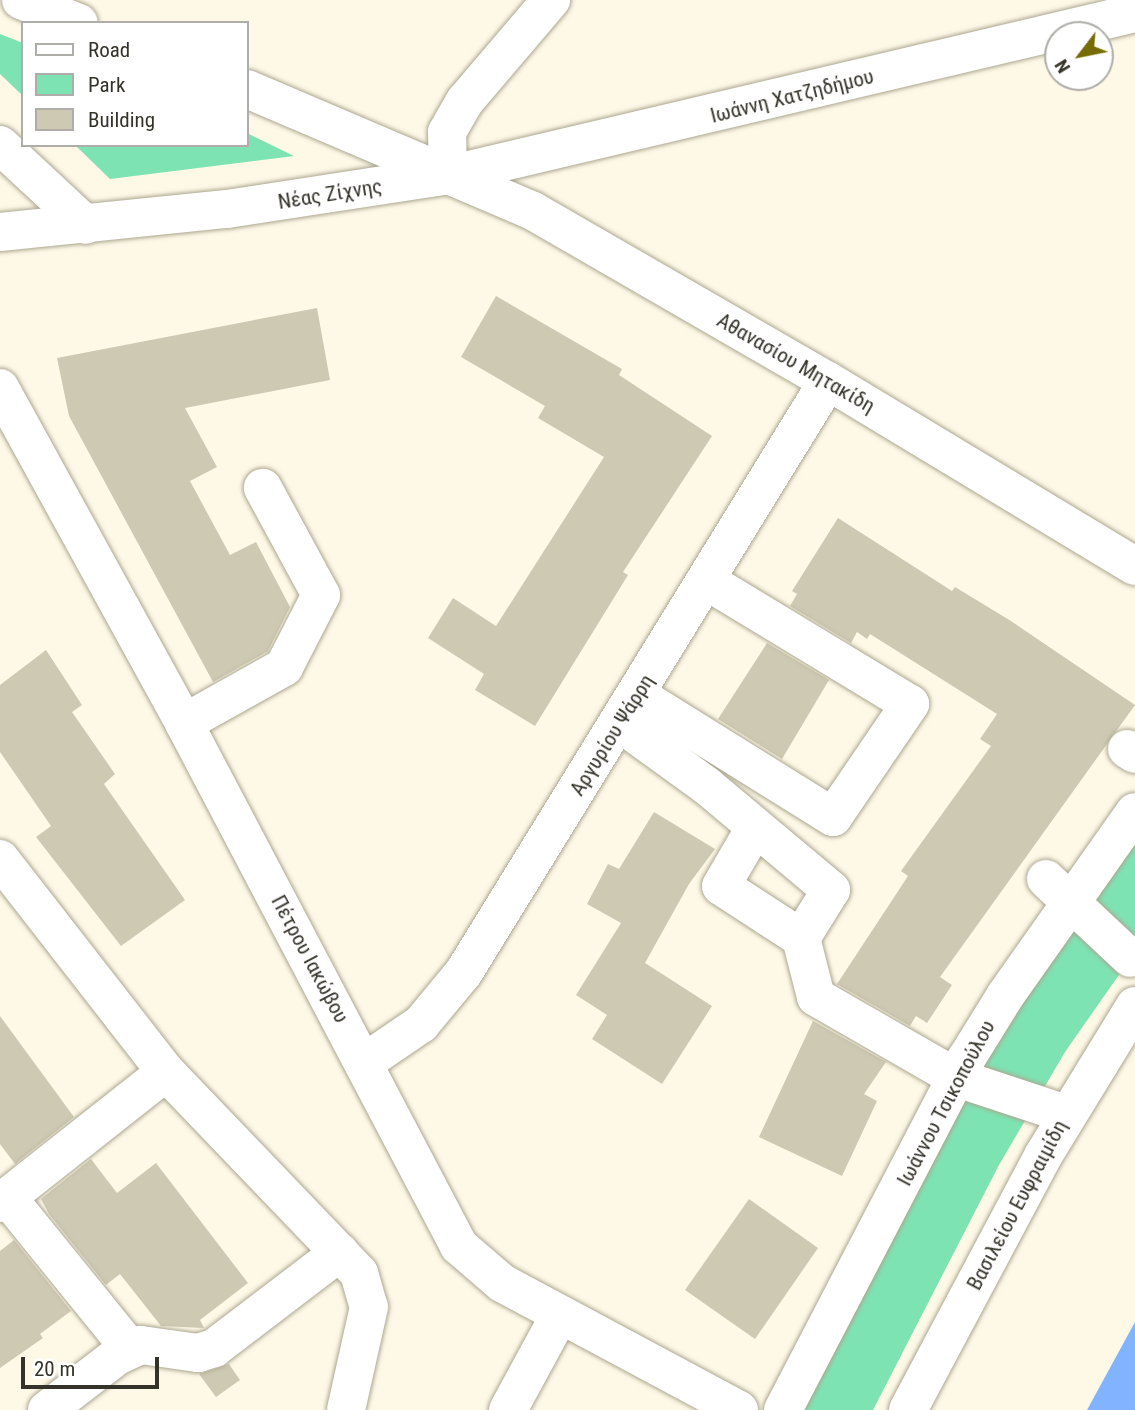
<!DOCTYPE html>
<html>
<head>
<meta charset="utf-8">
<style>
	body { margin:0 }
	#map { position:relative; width:1135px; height:1410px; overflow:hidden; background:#fef9e7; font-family:"Roboto Condensed",sans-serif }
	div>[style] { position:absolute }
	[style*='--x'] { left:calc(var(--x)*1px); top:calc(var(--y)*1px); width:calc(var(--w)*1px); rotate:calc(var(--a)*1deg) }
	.green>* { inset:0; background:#7ee3b3 }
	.water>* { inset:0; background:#81b3fe }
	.building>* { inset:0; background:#cec9b3 }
	.roads { filter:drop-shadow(0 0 2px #aca791) drop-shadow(0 0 2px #aca791) }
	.minor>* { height:38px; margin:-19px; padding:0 19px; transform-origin:19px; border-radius:19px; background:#fff }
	span { translate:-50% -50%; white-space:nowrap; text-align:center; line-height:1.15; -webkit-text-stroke:6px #fff; paint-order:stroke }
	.street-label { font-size:21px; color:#343229 }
	.legend { position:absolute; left:21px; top:21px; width:228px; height:126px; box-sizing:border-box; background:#fff; border:2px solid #aeada9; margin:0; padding:9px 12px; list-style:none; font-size:21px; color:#343229 }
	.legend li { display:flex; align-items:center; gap:14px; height:35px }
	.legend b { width:35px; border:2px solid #aeada9 }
	.north { position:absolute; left:1044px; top:21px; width:70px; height:70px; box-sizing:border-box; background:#fff; border:2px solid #aeada9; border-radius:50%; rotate:238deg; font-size:19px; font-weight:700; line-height:28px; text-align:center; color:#343229 }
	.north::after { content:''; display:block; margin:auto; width:24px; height:32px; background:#776b04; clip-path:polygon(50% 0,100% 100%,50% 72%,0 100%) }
	.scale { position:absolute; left:21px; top:1357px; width:138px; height:32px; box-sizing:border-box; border:4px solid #343229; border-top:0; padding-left:9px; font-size:21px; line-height:24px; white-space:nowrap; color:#343229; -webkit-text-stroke:5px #fff; paint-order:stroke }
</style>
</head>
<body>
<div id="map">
	<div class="green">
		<i style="clip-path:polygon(0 34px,23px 43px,23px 96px,0 74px)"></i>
		<i style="clip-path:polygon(247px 133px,294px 156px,110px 179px,75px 145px,247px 145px)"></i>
		<i style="clip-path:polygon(1135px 832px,1135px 952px,1065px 1052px,999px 1165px,873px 1410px,799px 1410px,976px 1068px)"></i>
	</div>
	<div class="water">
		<i style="clip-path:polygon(1135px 1322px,1135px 1410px,1087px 1410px)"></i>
	</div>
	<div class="building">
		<i style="clip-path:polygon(496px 296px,622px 369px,619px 375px,712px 436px,623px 572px,628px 575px,535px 726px,475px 690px,484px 674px,428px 638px,453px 598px,496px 626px,604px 457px,538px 418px,545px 406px,461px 357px)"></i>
		<i style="clip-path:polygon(317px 308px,330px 380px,185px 408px,217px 467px,190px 481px,230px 555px,256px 542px,290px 607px,268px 651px,213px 682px,69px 416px,57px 358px)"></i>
		<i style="clip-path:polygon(838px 518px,952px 591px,955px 587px,1011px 621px,1135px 705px,940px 977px,952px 985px,927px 1023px,916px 1016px,910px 1026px,837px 984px,908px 876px,901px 871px,991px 746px,980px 739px,997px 714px,870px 634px,867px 639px,857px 632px,851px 643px,790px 606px,797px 594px,792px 591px)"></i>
		<i style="clip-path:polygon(767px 643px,829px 680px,782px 759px,718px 719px)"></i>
		<i style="clip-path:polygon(46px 650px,82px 705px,72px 712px,115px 774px,104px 784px,185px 900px,121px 946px,36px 837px,51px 826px,0 752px,0 685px)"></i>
		<i style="clip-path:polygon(654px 812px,715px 849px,689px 884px,645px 963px,712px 1006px,662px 1084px,592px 1039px,607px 1015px,576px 995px,621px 923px,587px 904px,608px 864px,619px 869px)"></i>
		<i style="clip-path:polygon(0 1016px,74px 1117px,15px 1164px,0 1144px)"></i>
		<i style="clip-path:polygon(813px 1021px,886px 1062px,864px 1094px,877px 1101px,842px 1176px,759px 1137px)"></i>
		<i style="clip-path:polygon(91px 1159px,117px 1193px,156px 1163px,248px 1283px,200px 1320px,204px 1328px,161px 1326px,120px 1274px,106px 1285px,49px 1214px,41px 1199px)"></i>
		<i style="clip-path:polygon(749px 1199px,818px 1248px,755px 1339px,685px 1290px)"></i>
		<i style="clip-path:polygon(14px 1240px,71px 1311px,40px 1334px,43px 1338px,0 1368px,0 1251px)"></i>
		<i style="clip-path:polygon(229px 1364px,240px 1380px,216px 1397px,199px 1374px)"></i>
	</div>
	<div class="roads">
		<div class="minor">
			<i style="--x:21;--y:0;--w:62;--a:21.6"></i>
			<i style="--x:247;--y:89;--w:311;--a:23.1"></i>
			<i style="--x:533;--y:211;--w:340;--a:30"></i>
			<i style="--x:828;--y:381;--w:358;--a:31.1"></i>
			<i style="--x:0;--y:145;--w:117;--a:42.9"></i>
			<i style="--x:448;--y:175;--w:43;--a:-91.3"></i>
			<i style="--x:447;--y:132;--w:36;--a:-60"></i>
			<i style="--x:465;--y:101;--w:133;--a:-49.6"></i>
			<i style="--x:0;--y:232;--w:228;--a:-5.8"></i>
			<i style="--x:227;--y:209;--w:224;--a:-8.7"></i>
			<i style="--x:448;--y:175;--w:706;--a:-13.27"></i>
			<i style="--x:0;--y:388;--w:382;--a:61.2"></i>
			<i style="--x:184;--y:723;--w:591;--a:62.26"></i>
			<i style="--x:459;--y:1246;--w:57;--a:40.7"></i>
			<i style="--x:502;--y:1283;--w:269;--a:28.2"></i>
			<i style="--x:637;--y:695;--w:231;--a:31.9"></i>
			<i style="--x:833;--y:817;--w:137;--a:-55.7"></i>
			<i style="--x:910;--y:704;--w:237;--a:-148.8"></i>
			<i style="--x:184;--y:723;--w:115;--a:-29.2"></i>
			<i style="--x:284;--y:667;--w:81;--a:-62.8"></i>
			<i style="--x:321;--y:595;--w:122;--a:-118.5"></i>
			<i style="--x:620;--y:723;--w:107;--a:35.9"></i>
			<i style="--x:707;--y:786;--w:162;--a:40"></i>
			<i style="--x:831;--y:890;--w:57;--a:122"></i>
			<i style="--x:801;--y:938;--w:95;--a:-147"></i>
			<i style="--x:721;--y:886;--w:67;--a:-59.6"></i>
			<i style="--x:1127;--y:749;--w:9;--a:32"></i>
			<i style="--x:0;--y:859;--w:270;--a:52.1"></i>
			<i style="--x:166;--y:1072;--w:279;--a:46.2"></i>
			<i style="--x:359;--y:1273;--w:35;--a:74"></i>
			<i style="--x:369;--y:1307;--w:106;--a:102.6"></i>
			<i style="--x:1046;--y:879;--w:115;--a:43.2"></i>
			<i style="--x:801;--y:938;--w:61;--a:75.7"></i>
			<i style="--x:816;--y:997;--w:163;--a:29.9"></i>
			<i style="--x:957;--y:1078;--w:115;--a:18.3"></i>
			<i style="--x:365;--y:1062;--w:68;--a:-34.2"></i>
			<i style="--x:421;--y:1024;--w:67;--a:-50.4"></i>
			<i style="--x:464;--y:972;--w:694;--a:-58.37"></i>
			<i style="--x:7;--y:1197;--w:196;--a:51"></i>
			<i style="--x:0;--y:1203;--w:211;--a:-38.3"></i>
			<i style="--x:47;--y:1410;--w:88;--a:-37.6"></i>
			<i style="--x:117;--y:1356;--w:26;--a:-25"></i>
			<i style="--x:141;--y:1345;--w:58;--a:8"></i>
			<i style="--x:198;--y:1353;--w:17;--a:-17"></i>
			<i style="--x:214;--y:1348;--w:158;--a:-37.3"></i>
			<i style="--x:508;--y:1410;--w:107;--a:-61.5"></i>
			<i style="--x:783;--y:1410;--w:396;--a:-62.5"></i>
			<i style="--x:966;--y:1059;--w:74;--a:-58.2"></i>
			<i style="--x:1005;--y:996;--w:225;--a:-54.8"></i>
			<i style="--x:908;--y:1410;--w:288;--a:-62"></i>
			<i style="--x:1043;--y:1156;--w:176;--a:-58.5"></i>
		</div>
	</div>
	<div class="street-label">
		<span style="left:792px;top:96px;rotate:-14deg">Ιωάννη Χατζηδήμου</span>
		<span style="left:330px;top:194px;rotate:-9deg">Νέας Ζίχνης</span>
		<span style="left:796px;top:363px;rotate:30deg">Αθανασίου Μητακίδη</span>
		<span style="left:612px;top:735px;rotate:-58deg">Αργυρίου Ψάρρη</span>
		<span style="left:310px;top:959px;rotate:62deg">Πέτρου Ιακώβου</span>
		<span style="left:946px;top:1103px;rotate:-62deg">Ιωάννου Τσικοπούλου</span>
		<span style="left:1017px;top:1205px;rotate:-62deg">Βασιλείου Ευφραιμίδη</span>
	</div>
	<ul class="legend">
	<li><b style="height:9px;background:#fff"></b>Road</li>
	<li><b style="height:19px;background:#7ee3b3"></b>Park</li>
	<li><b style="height:19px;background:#cec9b3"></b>Building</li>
	</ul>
	<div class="north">N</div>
	<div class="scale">20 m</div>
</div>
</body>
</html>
